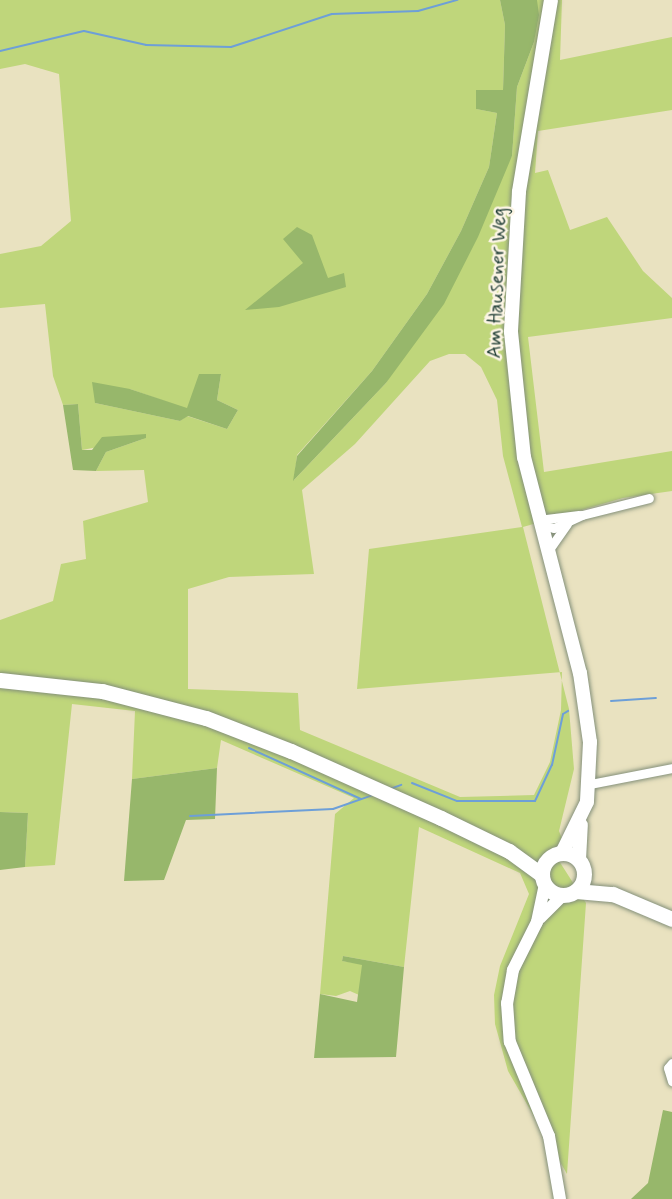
<!DOCTYPE html>
<html>
<head>
<meta charset="utf-8">
<style>
	body { margin:0 }
	#map { position:relative; width:672px; height:1199px; overflow:hidden; background:#e9e2c0; font-family:Mynerve,sans-serif }
	div>[style] { position:absolute }
	[style*='--x'] { left:calc(var(--x)*1px); top:calc(var(--y)*1px); width:calc(var(--w)*1px); rotate:calc(var(--a)*1deg) }
	.green>* { inset:0; background:#bfd67b }
	.forest>* { inset:0; background:#97b76b }
	.stream>* { height:2px; margin:-1px; padding:0 1px; transform-origin:1px; border-radius:1px; background:#6d9fd8 }
	.roads { filter:drop-shadow(0 0 2px #84907a) drop-shadow(0 0 2px #84907a) }
	.minor>* { height:9px; margin:-4.5px; padding:0 4.5px; transform-origin:4.5px; border-radius:4.5px; background:#fff }
	.tertiary>* { height:12px; margin:-6px; padding:0 6px; transform-origin:6px; border-radius:6px; background:#fff }
	.secondary>* { height:14px; margin:-7px; padding:0 7px; transform-origin:7px; border-radius:7px; background:#fff }
	.primary>* { height:15px; margin:-7.5px; padding:0 7.5px; transform-origin:7.5px; border-radius:7.5px; background:#fff }
	.primary>.ring { margin:-7.5px; padding:0; box-sizing:content-box; background:none; border:15px solid #fff; border-radius:50% }
	span { translate:-50% -50%; white-space:nowrap; text-align:center; line-height:1.15; -webkit-text-stroke:5px #fcf5e5; paint-order:stroke }
	.street-label { font-size:20px; color:#1f3d34 }
</style>
</head>
<body>
<div id="map">
	<div class="green">
		<i style="clip-path:polygon(evenodd,0 0,500px 0,505px 25px,503px 90px,476px 90px,476px 109px,497px 113px,489px 167px,461px 231px,427px 294px,372px 371px,297px 455px,294px 480px,386px 383px,512px 156px,517px 87px,534px 42px,537px 0,562px 0,560px 60px,672px 37px,672px 110px,538px 131px,535px 173px,548px 170px,570px 230px,607px 217px,643px 271px,672px 298px,672px 318px,528px 337px,544px 472px,672px 451px,672px 491px,623px 498px,523px 527px,569px 709px,574px 769px,559px 831px,563px 841px,552px 850px,586px 903px,567px 1174px,508px 1071px,495px 1024px,494px 995px,500px 966px,529px 894px,520px 873px,419px 827px,404px 967px,343px 956px,342px 961px,363px 964px,359px 995px,350px 991px,336px 996px,320px 994px,335px 814px,354px 798px,221px 740px,217px 768px,132px 779px,135px 711px,72px 704px,55px 865px,25px 867px,28px 813px,0 812px,0 620px,53px 601px,61px 564px,86px 559px,83px 521px,148px 502px,144px 470px,96px 471px,106px 452px,146px 438px,82px 450px,78px 404px,63px 405px,53px 376px,45px 304px,0 308px,0 254px,41px 246px,71px 221px,59px 74px,25px 64px,0 69px,0 0,449px 354px,465px 354px,481px 367px,497px 400px,503px 456px,522px 527px,369px 549px,357px 689px,562px 672px,561px 710px,550px 762px,534px 795px,460px 797px,300px 730px,298px 693px,188px 689px,188px 589px,229px 577px,314px 574px,302px 490px,355px 444px,430px 361px,449px 354px,0 0,221px 374px,217px 400px,238px 410px,227px 429px,187px 416px,180px 421px,95px 403px,130px 389px,187px 409px,221px 374px)"></i>
	</div>
	<div class="forest">
		<i style="clip-path:polygon(500px 0,537px 0,539px 15px,534px 42px,517px 87px,512px 156px,478px 237px,444px 304px,386px 383px,293px 481px,297px 456px,372px 371px,427px 294px,461px 231px,489px 167px,497px 113px,476px 109px,476px 90px,503px 90px,505px 25px)"></i>
		<i style="clip-path:polygon(297px 227px,312px 235px,328px 278px,344px 273px,346px 287px,279px 307px,245px 310px,303px 263px,283px 239px)"></i>
		<i style="clip-path:polygon(199px 374px,221px 374px,217px 400px,238px 410px,227px 429px,188px 416px,180px 421px,95px 403px,92px 382px,130px 389px,187px 408px)"></i>
		<i style="clip-path:polygon(78px 404px,82px 450px,92px 450px,102px 437px,146px 434px,146px 438px,106px 452px,96px 471px,73px 470px,63px 405px)"></i>
		<i style="clip-path:polygon(217px 768px,215px 819px,186px 820px,164px 880px,124px 881px,132px 779px)"></i>
		<i style="clip-path:polygon(0 812px,28px 813px,25px 867px,0 870px)"></i>
		<i style="clip-path:polygon(343px 956px,404px 967px,396px 1057px,314px 1058px,320px 994px,357px 1002px,362px 965px,342px 961px)"></i>
		<i style="clip-path:polygon(663px 1110px,672px 1112px,672px 1199px,631px 1199px,648px 1183px)"></i>
	</div>
	<div class="stream">
		<i style="--x:0;--y:51;--w:86;--a:-13.4"></i>
		<i style="--x:84;--y:31;--w:64;--a:12.7"></i>
		<i style="--x:146;--y:45;--w:85;--a:1.3"></i>
		<i style="--x:231;--y:47;--w:106;--a:-18.1"></i>
		<i style="--x:332;--y:14;--w:86;--a:-2"></i>
		<i style="--x:418;--y:11;--w:41;--a:-15.8"></i>
		<i style="--x:611;--y:701;--w:45;--a:-3.8"></i>
		<i style="--x:249;--y:748;--w:123;--a:24.5"></i>
		<i style="--x:412;--y:783;--w:48;--a:21.8"></i>
		<i style="--x:457;--y:801;--w:78;--a:0"></i>
		<i style="--x:535;--y:801;--w:40;--a:-65"></i>
		<i style="--x:552;--y:765;--w:52;--a:-77.8"></i>
		<i style="--x:563;--y:714;--w:6;--a:-31"></i>
		<i style="--x:390;--y:789;--w:12;--a:-20"></i>
		<i style="--x:190;--y:816;--w:143;--a:-2.8"></i>
		<i style="--x:333;--y:809;--w:42;--a:-19.3"></i>
	</div>
	<div class="roads">
		<div class="minor">
			<i style="--x:538;--y:520;--w:41;--a:-7"></i>
			<i style="--x:539;--y:525;--w:15;--a:11"></i>
			<i style="--x:554;--y:528;--w:31;--a:-25"></i>
			<i style="--x:582;--y:515;--w:69;--a:-14.2"></i>
			<i style="--x:548;--y:551;--w:33;--a:-55"></i>
			<i style="--x:590;--y:784;--w:84;--a:-11"></i>
			<i style="--x:672;--y:1063;--w:6;--a:129"></i>
			<i style="--x:668;--y:1068;--w:14;--a:73"></i>
		</div>
		<div class="tertiary">
			<i style="--x:545;--y:884;--w:39;--a:102"></i>
			<i style="--x:537;--y:922;--w:54;--a:116.6"></i>
			<i style="--x:513;--y:970;--w:34;--a:100"></i>
			<i style="--x:507;--y:1003;--w:39;--a:86"></i>
			<i style="--x:510;--y:1042;--w:102;--a:67.5"></i>
			<i style="--x:549;--y:1136;--w:64;--a:80.1"></i>
			<i style="--x:540;--y:918;--w:33;--a:-45"></i>
		</div>
		<div class="secondary">
			<i style="--x:551;--y:0;--w:195;--a:99.5"></i>
			<i style="--x:519;--y:192;--w:140;--a:93.3"></i>
			<i style="--x:511;--y:332;--w:126;--a:84.1"></i>
			<i style="--x:524;--y:457;--w:223;--a:75.5"></i>
			<i style="--x:580;--y:673;--w:70;--a:81.8"></i>
			<i style="--x:590;--y:742;--w:60;--a:92.9"></i>
			<i style="--x:587;--y:802;--w:57;--a:116.1"></i>
			<i style="--x:579;--y:860;--w:35;--a:-87"></i>
		</div>
		<div class="primary">
			<i style="--x:0;--y:680;--w:103;--a:6.2"></i>
			<i style="--x:102;--y:691;--w:107;--a:14.6"></i>
			<i style="--x:206;--y:718;--w:91;--a:21.2"></i>
			<i style="--x:291;--y:751;--w:164;--a:24.1"></i>
			<i style="--x:441;--y:818;--w:76;--a:25.9"></i>
			<i style="--x:509;--y:851;--w:41;--a:36"></i>
			<i class="ring" style="left:542px;top:853px;width:27px;height:27px"></i>
			<i style="--x:576;--y:891;--w:37;--a:5"></i>
			<i style="--x:613;--y:894;--w:64;--a:23"></i>
		</div>
	</div>
	<div class="street-label">
		<span style="left:497px;top:283px;rotate:-88deg">Am Hausener Weg</span>
	</div>
</div>
</body>
</html>
